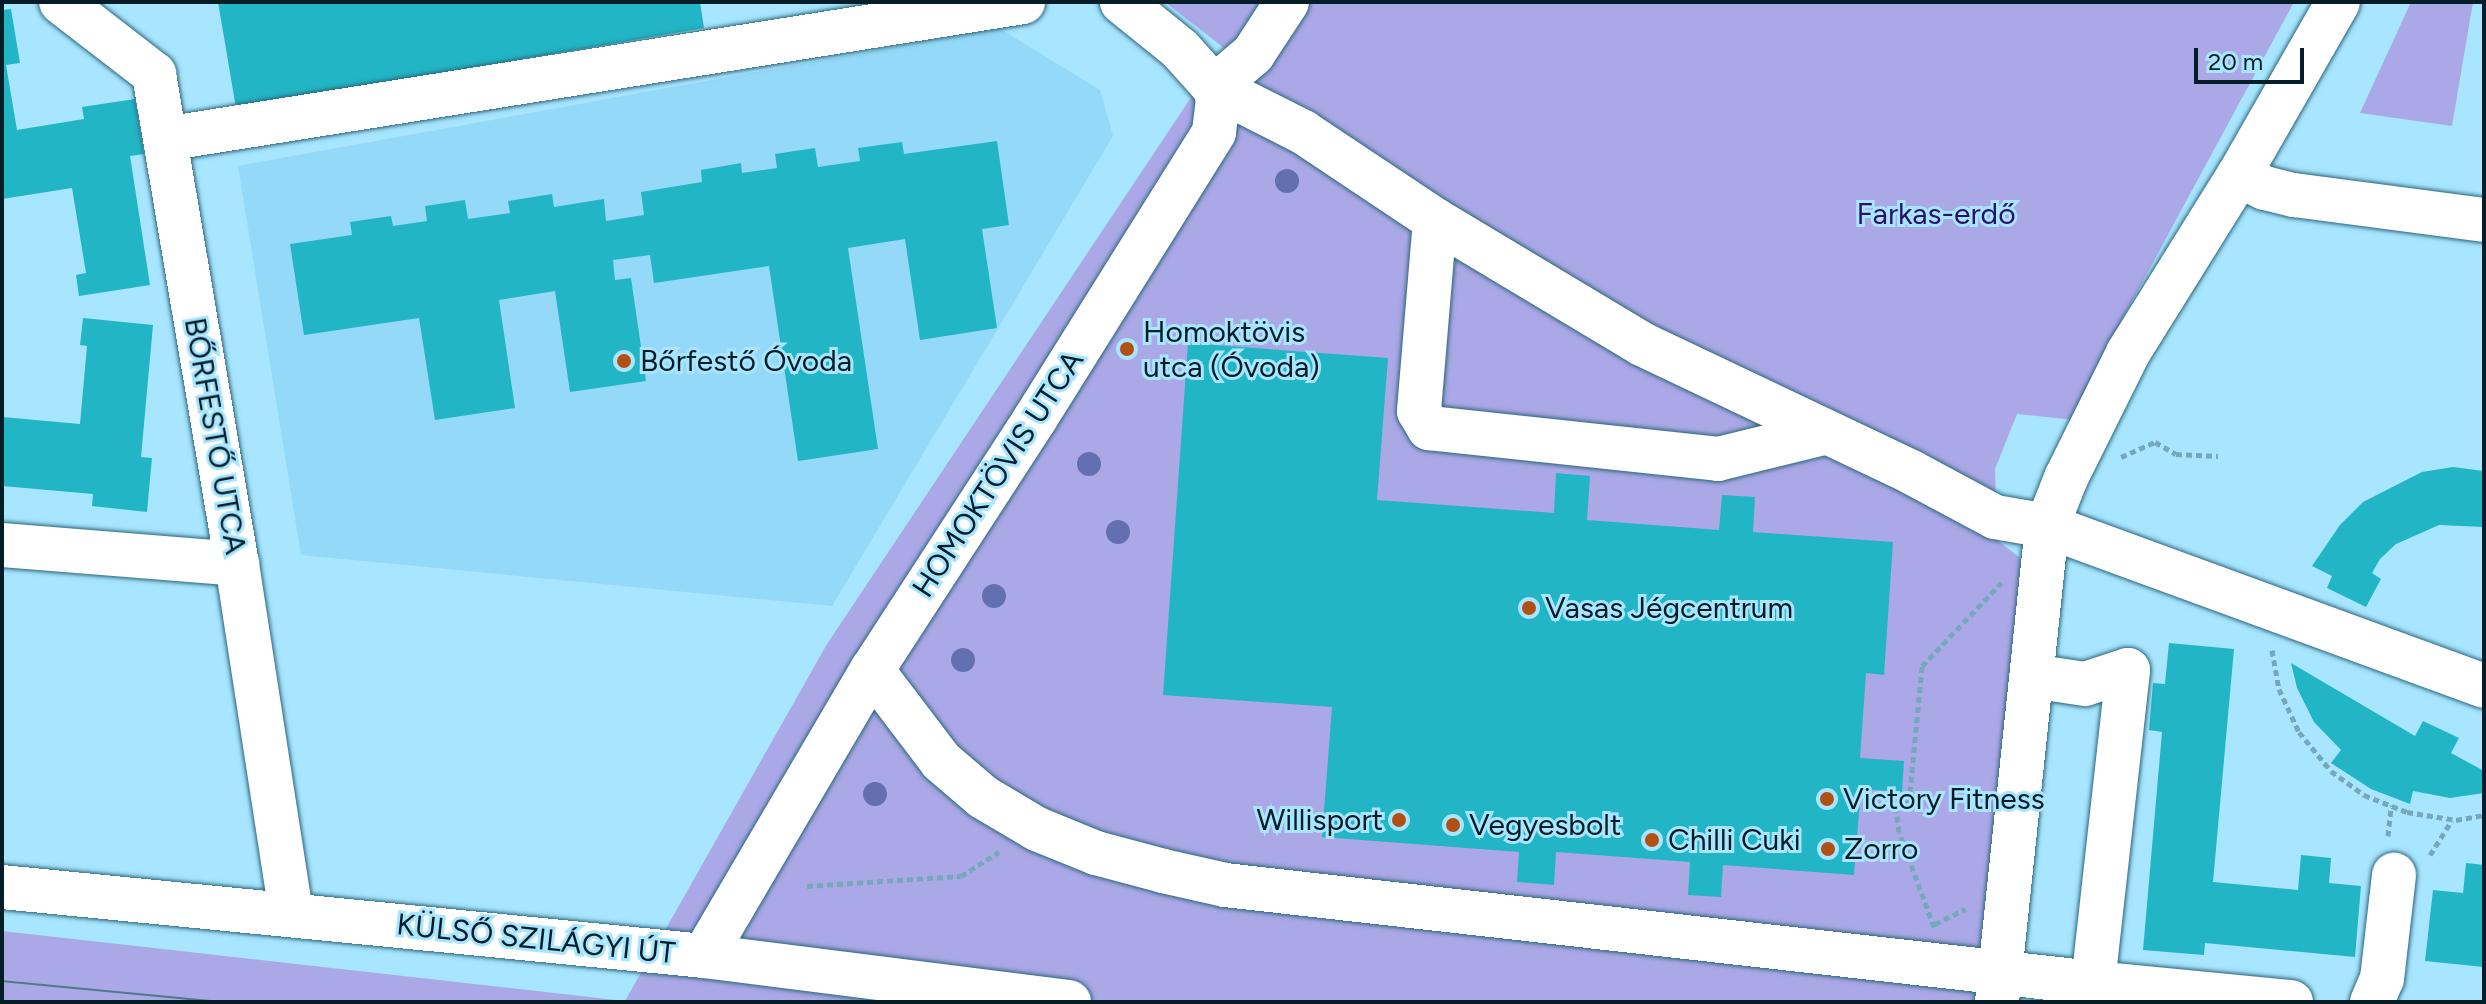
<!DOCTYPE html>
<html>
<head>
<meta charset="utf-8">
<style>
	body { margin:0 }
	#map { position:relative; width:2486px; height:1004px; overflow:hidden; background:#a8e5ff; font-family:Figtree,sans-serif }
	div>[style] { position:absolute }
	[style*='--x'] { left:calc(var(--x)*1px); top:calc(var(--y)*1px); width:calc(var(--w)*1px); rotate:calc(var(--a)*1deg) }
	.built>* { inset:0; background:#94d9f7 }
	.green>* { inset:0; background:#aba8e7 }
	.building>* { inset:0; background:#22b5c5 }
	.path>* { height:5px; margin-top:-2.5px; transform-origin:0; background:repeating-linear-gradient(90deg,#76a8bc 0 6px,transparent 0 10px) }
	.roads { filter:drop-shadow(0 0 2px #2a667d) drop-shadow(0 0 2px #2a667d) }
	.minor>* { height:44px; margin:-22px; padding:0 22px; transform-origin:22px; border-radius:22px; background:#fff }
	.tram>* { height:2px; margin:-1px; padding:0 1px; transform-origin:1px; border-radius:1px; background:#50798a }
	.trees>* { width:24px; height:24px; margin:-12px; border-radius:50%; background:#6370af }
	.dots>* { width:22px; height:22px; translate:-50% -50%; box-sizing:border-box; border:4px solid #a8e5ff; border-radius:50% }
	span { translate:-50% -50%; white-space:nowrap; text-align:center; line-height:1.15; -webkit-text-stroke:6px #a8e5ff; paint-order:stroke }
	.park-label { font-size:30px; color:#2b106d }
	.poi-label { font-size:30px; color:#041d26 }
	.left { translate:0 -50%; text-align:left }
	.right { translate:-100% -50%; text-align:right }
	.street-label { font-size:30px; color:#041d26 }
	.frame { position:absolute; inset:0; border:4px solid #041d26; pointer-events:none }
	.scale { position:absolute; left:2194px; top:48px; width:110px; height:36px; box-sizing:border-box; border:4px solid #041d26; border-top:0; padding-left:10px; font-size:24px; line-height:28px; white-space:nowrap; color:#041d26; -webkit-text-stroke:6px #a8e5ff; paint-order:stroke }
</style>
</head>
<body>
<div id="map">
	<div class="built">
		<i style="clip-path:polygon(999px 28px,1100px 90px,1113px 136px,832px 606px,301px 555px,238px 166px)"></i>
	</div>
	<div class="green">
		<i style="clip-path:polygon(1165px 2px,2294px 2px,2092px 375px,2074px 420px,2017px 414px,1995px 469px,1997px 540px,2024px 561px,1974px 1002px,2px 1002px,2px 931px,625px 1001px,827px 644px,1224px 48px)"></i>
		<i style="clip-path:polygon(2411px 2px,2473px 2px,2452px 126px,2360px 113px)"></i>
	</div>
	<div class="building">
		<i style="clip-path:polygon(218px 2px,700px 2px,704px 28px,236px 108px)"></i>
		<i style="clip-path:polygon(11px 9px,20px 63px,6px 65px,17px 130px,84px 119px,82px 107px,135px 99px,144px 154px,130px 156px,150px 285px,79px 296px,76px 275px,86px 273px,72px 188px,2px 199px,2px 10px)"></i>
		<i style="clip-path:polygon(997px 141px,1009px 225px,982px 229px,997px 328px,920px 340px,905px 239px,848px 248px,878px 449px,798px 461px,769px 266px,654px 283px,650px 255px,613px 260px,615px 280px,631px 278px,646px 381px,570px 392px,555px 291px,499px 300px,515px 408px,435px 420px,419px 318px,304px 335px,290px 244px,352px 235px,350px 222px,391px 216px,393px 226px,427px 221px,425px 206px,465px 200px,468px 219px,510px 213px,508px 201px,552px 194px,554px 207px,604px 199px,606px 221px,644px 215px,641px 192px,702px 182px,701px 170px,741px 163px,742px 173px,777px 168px,775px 154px,815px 148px,818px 167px,860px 161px,858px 148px,902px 142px,904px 154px)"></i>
		<i style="clip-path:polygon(83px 318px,153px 325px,141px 457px,152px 458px,147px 512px,92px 506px,93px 494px,2px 486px,2px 417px,80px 424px,87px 346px,80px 345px)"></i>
		<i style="clip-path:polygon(1188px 343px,1388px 358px,1377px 500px,1554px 513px,1556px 473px,1590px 476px,1587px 520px,1719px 530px,1722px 495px,1755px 497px,1753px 532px,1893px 542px,1884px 675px,1866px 673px,1860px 758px,1904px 761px,1902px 792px,1861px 789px,1854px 875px,1723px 865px,1721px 897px,1688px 895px,1690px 862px,1556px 852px,1554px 885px,1517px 882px,1519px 852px,1322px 837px,1332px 707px,1163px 695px)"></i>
		<i style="clip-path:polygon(2453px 467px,2484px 471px,2484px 527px,2439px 525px,2396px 544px,2380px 559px,2372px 573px,2381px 579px,2366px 607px,2327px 588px,2332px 576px,2312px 566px,2340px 525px,2363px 502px,2422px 472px)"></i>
		<i style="clip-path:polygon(2169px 643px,2234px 649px,2213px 882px,2298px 890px,2301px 855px,2331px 858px,2329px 883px,2361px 886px,2355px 957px,2205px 943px,2204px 955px,2143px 950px,2162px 732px,2149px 730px,2153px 683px,2165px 684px)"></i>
		<i style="clip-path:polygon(2291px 663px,2415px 736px,2423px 721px,2459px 738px,2451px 753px,2484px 771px,2484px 793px,2450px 798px,2413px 791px,2410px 804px,2371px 789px,2331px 763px,2341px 750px,2314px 722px,2297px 688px)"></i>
		<i style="clip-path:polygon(2466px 863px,2484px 865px,2484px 967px,2425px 961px,2433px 890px,2463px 893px)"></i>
	</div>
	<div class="path">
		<i style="--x:2121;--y:457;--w:37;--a:-24"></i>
		<i style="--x:2155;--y:442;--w:24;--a:30"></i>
		<i style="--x:2176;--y:454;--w:42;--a:2.7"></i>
		<i style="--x:2272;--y:650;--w:40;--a:80"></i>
		<i style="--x:2279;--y:689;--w:47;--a:65.1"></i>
		<i style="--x:2299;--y:732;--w:50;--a:50.6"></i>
		<i style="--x:2331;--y:771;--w:41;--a:36"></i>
		<i style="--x:2364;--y:795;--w:46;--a:21.6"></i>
		<i style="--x:2407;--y:812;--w:50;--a:9.3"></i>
		<i style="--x:2456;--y:820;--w:28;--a:-10"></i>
		<i style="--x:2388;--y:836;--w:31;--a:-84"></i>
		<i style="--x:2430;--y:855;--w:41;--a:-57.8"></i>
		<i style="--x:807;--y:886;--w:154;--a:-3.7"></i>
		<i style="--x:961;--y:876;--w:45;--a:-32.3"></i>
		<i style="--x:1935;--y:924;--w:34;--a:-26"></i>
		<i style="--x:1934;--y:927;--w:101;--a:-110.2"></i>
		<i style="--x:1899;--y:832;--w:23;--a:-97"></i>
		<i style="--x:1896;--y:809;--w:15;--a:-28"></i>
		<i style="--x:1909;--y:802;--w:137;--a:-84.5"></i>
		<i style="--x:1922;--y:666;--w:115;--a:-46.4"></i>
	</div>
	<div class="roads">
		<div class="minor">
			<i style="--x:61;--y:2;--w:118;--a:37.7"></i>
			<i style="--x:154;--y:74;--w:497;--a:80.4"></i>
			<i style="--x:237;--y:564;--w:354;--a:81.2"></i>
			<i style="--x:1214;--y:87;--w:100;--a:26.8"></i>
			<i style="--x:1303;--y:132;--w:159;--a:33.7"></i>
			<i style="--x:1435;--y:220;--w:241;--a:30.9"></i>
			<i style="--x:1642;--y:344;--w:298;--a:25.4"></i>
			<i style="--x:1911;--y:472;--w:95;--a:28.2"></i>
			<i style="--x:1995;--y:517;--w:53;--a:9.8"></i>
			<i style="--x:2047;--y:526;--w:465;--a:20.1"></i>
			<i style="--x:1214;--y:87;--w:51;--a:-40.2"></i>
			<i style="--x:1253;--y:54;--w:62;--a:-56.8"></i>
			<i style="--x:165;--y:139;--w:869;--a:-9.07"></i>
			<i style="--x:2239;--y:175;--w:29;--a:27"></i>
			<i style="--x:2265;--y:188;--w:30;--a:14"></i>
			<i style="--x:2294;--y:195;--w:192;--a:7.5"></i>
			<i style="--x:1435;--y:220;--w:192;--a:94.8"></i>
			<i style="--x:1419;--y:411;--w:20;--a:60"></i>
			<i style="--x:1429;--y:428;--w:291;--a:6.1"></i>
			<i style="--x:1718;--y:459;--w:109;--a:-13.8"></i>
			<i style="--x:2;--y:545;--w:236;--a:4.6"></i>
			<i style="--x:872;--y:670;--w:114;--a:52.8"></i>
			<i style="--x:941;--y:761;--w:55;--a:40.6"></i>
			<i style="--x:983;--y:797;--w:63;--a:30.7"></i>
			<i style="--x:1037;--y:829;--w:64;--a:22.1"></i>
			<i style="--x:1096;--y:853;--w:69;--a:15"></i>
			<i style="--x:1163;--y:871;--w:64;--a:12.7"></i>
			<i style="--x:1225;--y:885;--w:874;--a:6.44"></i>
			<i style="--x:2093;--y:983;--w:315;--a:-83.6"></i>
			<i style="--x:2128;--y:670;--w:45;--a:162"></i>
			<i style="--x:2085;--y:684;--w:54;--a:-171.4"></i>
			<i style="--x:2;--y:887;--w:705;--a:5.61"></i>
			<i style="--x:704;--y:956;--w:368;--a:7.2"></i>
			<i style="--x:704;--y:956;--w:332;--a:-59.6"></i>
			<i style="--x:872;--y:670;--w:299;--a:-57"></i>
			<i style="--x:1035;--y:419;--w:338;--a:-58"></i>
			<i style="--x:1214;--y:132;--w:33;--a:-83"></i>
			<i style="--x:1218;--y:99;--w:13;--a:-108"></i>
			<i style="--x:1214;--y:87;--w:51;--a:-131.8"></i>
			<i style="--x:1180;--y:49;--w:75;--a:-141"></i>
			<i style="--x:2093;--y:983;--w:199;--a:5.5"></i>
			<i style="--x:1997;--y:1002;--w:479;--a:-84"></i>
			<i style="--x:2047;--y:526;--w:52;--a:-68.4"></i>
			<i style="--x:2066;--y:478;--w:140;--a:-63.6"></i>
			<i style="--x:2128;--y:353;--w:210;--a:-58.1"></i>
			<i style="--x:2239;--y:175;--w:199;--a:-60.2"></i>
			<i style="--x:2372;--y:1002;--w:25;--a:-67"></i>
			<i style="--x:2382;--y:979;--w:105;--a:-83.4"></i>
		</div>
	</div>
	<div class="tram">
		<i style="--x:2;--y:981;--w:219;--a:5.5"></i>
	</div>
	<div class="trees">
		<i style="left:1287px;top:181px"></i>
		<i style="left:1089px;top:464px"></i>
		<i style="left:1118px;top:532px"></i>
		<i style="left:994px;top:596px"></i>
		<i style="left:963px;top:660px"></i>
		<i style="left:875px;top:794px"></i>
	</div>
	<div class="dots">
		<i style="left:1127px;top:349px;background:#b25014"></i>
		<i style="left:624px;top:361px;background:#b25014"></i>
		<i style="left:1529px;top:608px;background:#b25014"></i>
		<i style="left:1827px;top:799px;background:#b25014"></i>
		<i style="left:1399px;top:820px;background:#b25014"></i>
		<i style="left:1453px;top:825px;background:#b25014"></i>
		<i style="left:1652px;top:840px;background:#b25014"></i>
		<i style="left:1828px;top:849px;background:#b25014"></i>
	</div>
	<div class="park-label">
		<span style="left:1936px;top:214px">Farkas-erdő</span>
	</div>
	<div class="poi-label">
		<span class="left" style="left:1143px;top:349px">Homoktövis<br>utca (Óvoda)</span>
		<span class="left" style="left:640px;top:361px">Bőrfestő Óvoda</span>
		<span class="left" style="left:1545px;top:608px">Vasas Jégcentrum</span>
		<span class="left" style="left:1843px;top:799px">Victory Fitness</span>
		<span class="right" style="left:1383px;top:820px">Willisport</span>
		<span class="left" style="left:1469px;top:825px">Vegyesbolt</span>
		<span class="left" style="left:1668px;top:840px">Chilli Cuki</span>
		<span class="left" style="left:1844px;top:849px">Zorro</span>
	</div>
	<div class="street-label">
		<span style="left:215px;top:436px;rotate:80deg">BŐRFESTŐ UTCA</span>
		<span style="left:998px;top:474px;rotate:-57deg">HOMOKTÖVIS UTCA</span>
		<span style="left:536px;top:939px;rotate:6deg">KÜLSŐ SZILÁGYI ÚT</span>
	</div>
	<div class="frame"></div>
	<div class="scale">20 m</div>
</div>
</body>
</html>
